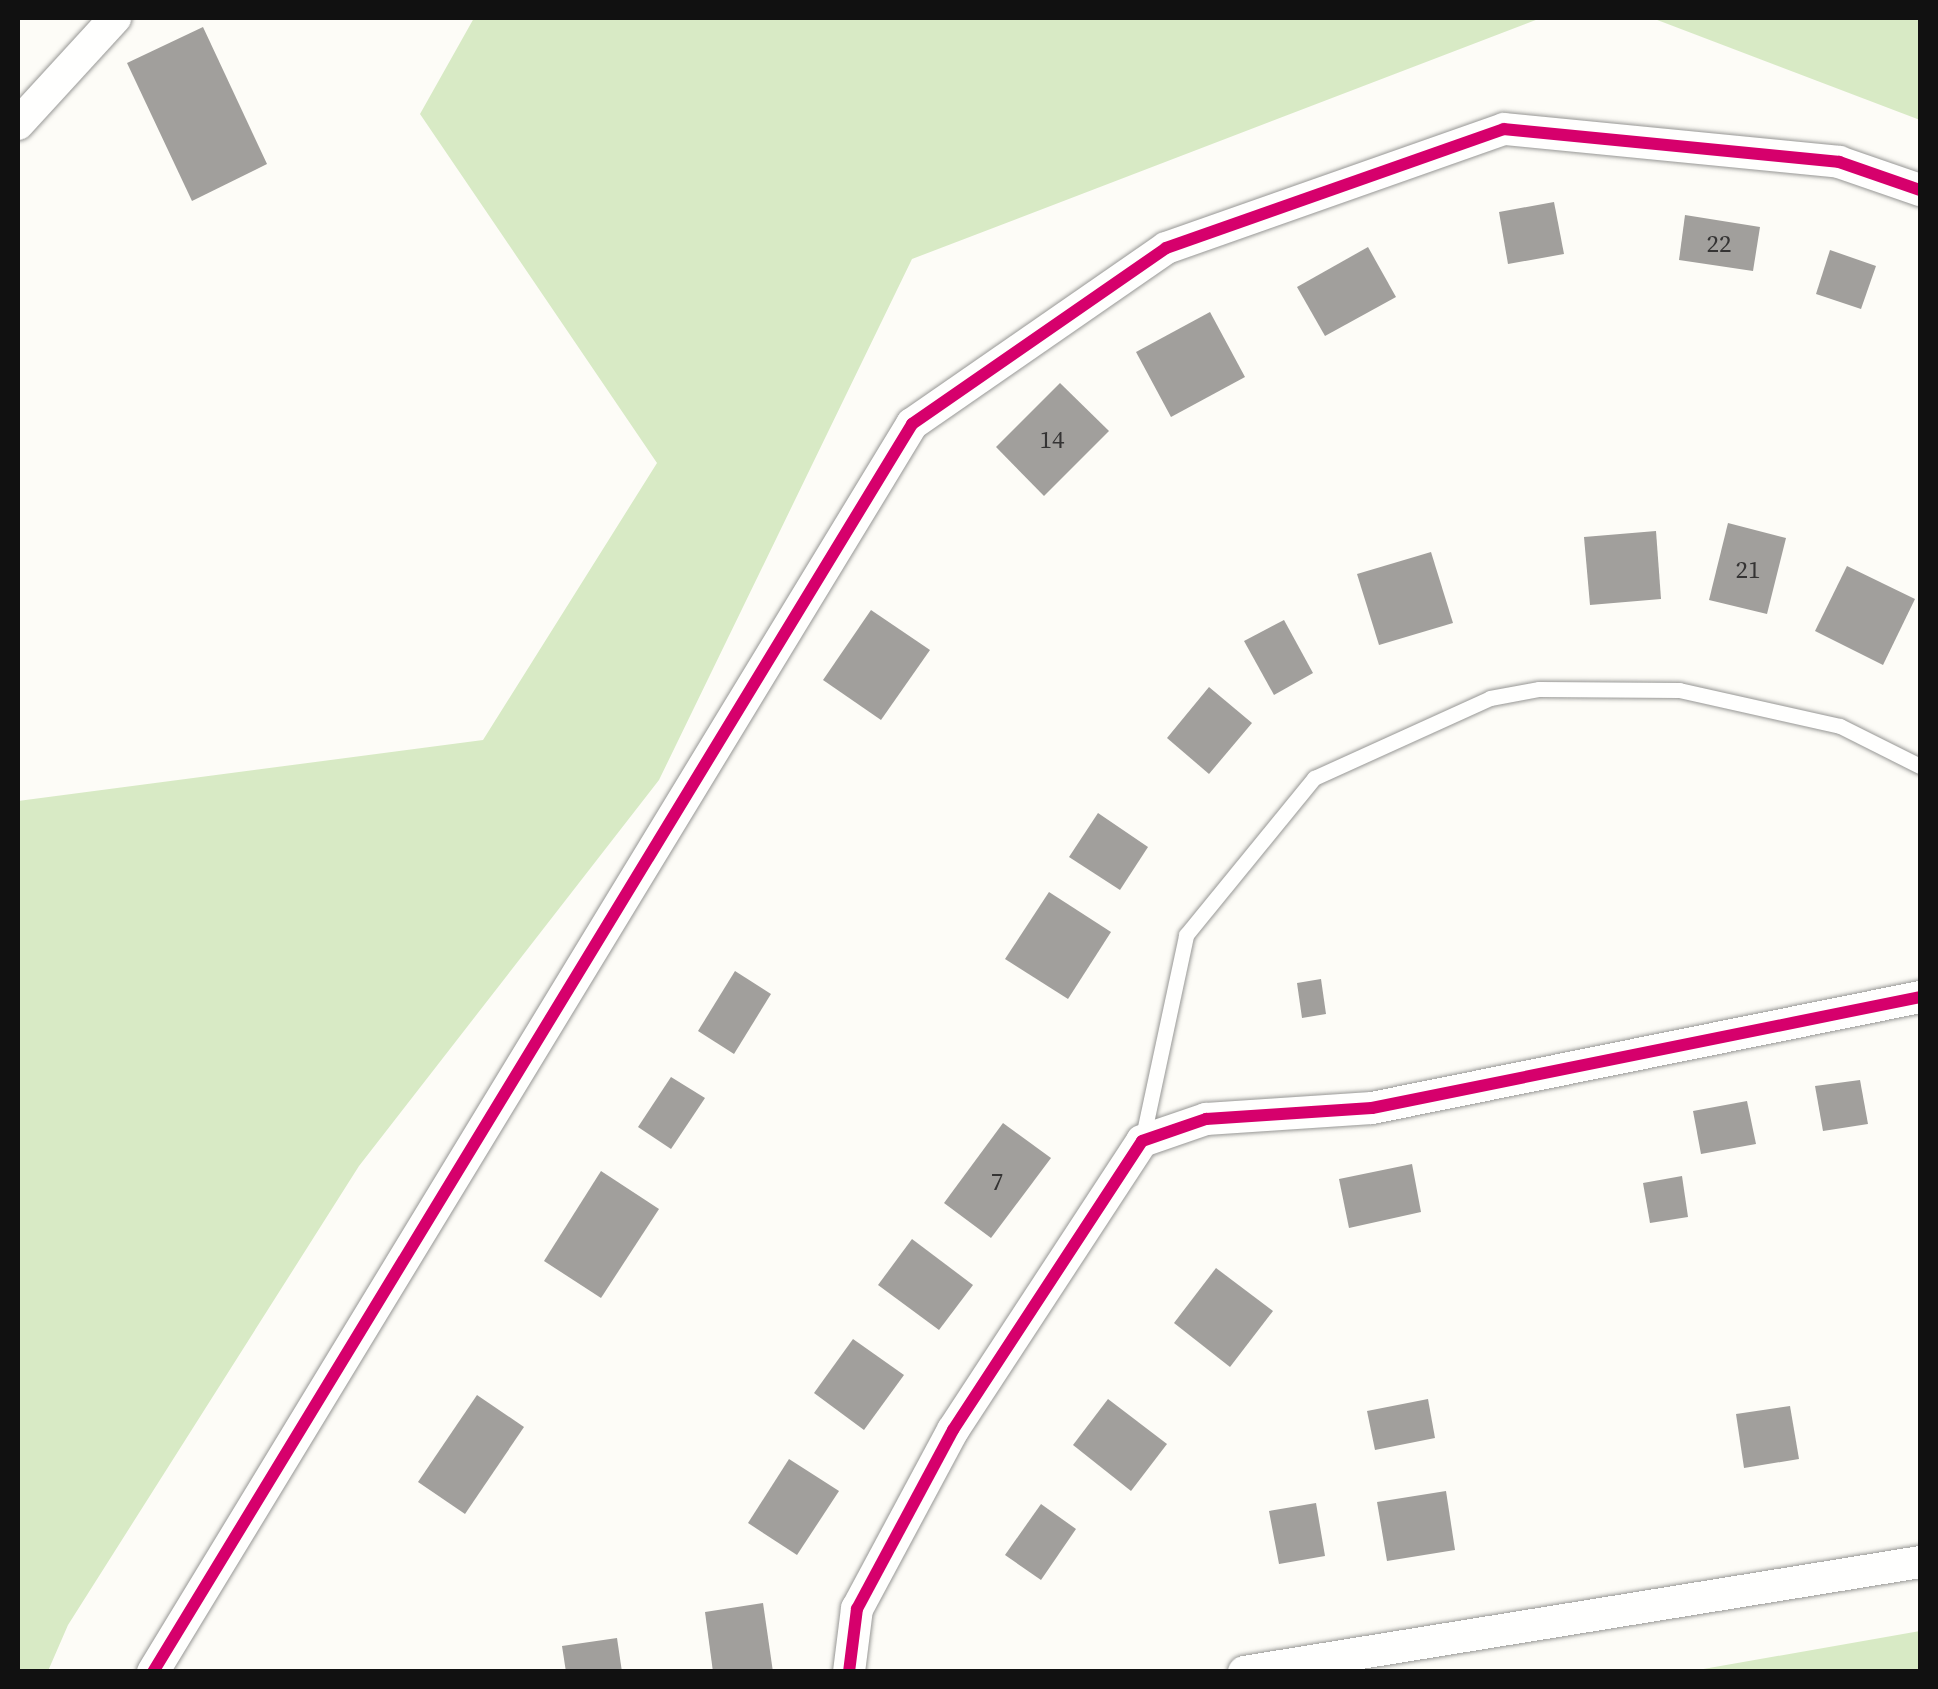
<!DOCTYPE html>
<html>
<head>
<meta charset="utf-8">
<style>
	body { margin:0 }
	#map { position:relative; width:1938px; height:1689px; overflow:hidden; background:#fdfcf7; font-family:"Source Serif 4",serif }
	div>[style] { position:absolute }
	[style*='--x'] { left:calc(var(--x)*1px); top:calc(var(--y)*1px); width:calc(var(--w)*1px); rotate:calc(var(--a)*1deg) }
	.forest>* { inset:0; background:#d8eac5 }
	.building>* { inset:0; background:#a19f9c }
	.roads { filter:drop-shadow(0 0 2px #979795) drop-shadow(0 0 2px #979795) }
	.lane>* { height:15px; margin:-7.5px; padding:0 7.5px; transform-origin:7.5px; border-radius:7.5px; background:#fffffe }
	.street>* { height:32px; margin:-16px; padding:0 16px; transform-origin:16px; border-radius:16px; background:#fffffe }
	.cycleway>* { height:12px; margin:-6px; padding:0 6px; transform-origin:6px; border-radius:6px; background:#d6006c }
	span { translate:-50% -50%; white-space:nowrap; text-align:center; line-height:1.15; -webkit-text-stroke:10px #fff; paint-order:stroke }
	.number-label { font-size:25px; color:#353434 }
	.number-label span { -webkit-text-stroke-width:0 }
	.frame { position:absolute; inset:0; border:20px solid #111; pointer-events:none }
</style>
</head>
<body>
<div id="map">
	<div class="forest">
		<i style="clip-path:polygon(474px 18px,1541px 18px,912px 259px,659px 780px,359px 1166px,68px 1625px,48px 1671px,18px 1671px,18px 801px,483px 740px,657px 463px,420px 114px)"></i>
		<i style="clip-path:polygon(1652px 18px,1920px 18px,1920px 120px)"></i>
		<i style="clip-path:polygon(1920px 1631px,1920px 1671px,1692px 1671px)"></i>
	</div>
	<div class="building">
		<i style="clip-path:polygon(203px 27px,267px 164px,192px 201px,127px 63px)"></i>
		<i style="clip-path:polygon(1554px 202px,1564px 254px,1508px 264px,1499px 212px)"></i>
		<i style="clip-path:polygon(1685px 215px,1760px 227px,1753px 271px,1679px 260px)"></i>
		<i style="clip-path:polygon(1368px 247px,1396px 297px,1325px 336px,1297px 287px)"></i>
		<i style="clip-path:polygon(1830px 250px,1876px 266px,1861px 309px,1816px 294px)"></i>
		<i style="clip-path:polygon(1210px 312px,1245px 377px,1171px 417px,1136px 352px)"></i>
		<i style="clip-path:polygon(1060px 383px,1109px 431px,1044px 496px,996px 447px)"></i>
		<i style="clip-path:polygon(1728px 523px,1786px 538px,1767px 614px,1709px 600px)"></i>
		<i style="clip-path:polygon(1656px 531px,1661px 599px,1590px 605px,1584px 537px)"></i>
		<i style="clip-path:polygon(1431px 552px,1453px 623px,1379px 645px,1357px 574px)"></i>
		<i style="clip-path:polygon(1847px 566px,1915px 599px,1883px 665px,1815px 631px)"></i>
		<i style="clip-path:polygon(871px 610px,930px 650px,881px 720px,823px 680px)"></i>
		<i style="clip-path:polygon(1284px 620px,1313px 673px,1274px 695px,1244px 641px)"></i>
		<i style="clip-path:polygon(1209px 687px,1252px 723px,1209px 774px,1167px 738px)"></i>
		<i style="clip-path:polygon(1098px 813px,1148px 847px,1120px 890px,1069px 857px)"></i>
		<i style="clip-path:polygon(1049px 892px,1111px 932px,1068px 999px,1005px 959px)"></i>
		<i style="clip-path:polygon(735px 971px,771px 994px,734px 1054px,698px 1031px)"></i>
		<i style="clip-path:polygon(1321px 979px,1326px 1014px,1302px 1018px,1297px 983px)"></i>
		<i style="clip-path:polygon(671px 1077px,705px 1098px,671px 1149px,638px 1127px)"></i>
		<i style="clip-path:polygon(1860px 1080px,1868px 1124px,1823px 1131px,1815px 1086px)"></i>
		<i style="clip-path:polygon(1747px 1101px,1756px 1144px,1701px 1154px,1693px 1111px)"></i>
		<i style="clip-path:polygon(1003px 1123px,1051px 1158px,991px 1238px,944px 1203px)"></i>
		<i style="clip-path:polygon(1412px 1164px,1421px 1212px,1349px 1228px,1339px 1179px)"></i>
		<i style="clip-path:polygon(601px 1171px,659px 1209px,601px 1298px,544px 1261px)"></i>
		<i style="clip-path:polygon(1682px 1176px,1688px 1217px,1650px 1223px,1643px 1183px)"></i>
		<i style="clip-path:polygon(912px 1239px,973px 1285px,939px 1330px,878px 1285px)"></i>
		<i style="clip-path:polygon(1216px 1268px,1273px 1311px,1230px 1367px,1174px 1323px)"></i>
		<i style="clip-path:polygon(853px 1339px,904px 1375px,864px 1430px,814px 1393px)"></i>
		<i style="clip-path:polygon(477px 1395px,524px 1427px,465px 1514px,418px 1482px)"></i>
		<i style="clip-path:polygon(1108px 1399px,1167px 1444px,1131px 1491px,1073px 1445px)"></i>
		<i style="clip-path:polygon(1428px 1399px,1435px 1438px,1375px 1450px,1367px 1411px)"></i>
		<i style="clip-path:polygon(1790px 1406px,1799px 1459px,1744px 1468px,1736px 1414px)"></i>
		<i style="clip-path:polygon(789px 1459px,839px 1491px,797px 1555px,748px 1523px)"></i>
		<i style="clip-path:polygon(1446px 1491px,1455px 1550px,1387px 1561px,1377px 1502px)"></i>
		<i style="clip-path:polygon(1316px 1503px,1325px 1556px,1279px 1564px,1269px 1511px)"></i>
		<i style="clip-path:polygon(1041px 1504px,1076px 1529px,1041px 1580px,1005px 1555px)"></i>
		<i style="clip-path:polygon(763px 1603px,773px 1672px,713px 1672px,705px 1612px)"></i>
		<i style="clip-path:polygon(617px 1638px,622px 1672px,566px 1672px,562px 1646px)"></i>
	</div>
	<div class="roads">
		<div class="lane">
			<i style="--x:1142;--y:1141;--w:211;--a:-77.9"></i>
			<i style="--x:1186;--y:935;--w:203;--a:-50.8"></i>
			<i style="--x:1314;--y:778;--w:193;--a:-24.4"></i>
			<i style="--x:1490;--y:698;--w:50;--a:-10.4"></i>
			<i style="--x:1539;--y:689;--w:140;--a:0.4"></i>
			<i style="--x:1679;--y:690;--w:165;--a:12.6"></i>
			<i style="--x:1840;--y:726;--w:89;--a:26.6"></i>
		</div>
		<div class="street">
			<i style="--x:18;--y:124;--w:144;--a:-47.5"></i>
			<i style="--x:153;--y:1672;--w:1461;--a:-58.69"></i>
			<i style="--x:912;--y:424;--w:309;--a:-34.7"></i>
			<i style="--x:1166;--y:248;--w:358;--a:-19.4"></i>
			<i style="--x:1504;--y:129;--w:337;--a:5.6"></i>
			<i style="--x:1839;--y:162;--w:86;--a:19.1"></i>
			<i style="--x:849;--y:1672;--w:64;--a:-82.8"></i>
			<i style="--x:857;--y:1609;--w:203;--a:-61.8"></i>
			<i style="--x:953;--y:1430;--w:345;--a:-56.8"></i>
			<i style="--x:1142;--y:1141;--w:68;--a:-19"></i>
			<i style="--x:1206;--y:1119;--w:166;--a:-3.8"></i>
			<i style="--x:1372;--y:1108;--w:559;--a:-11.45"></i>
			<i style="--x:1244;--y:1672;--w:685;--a:-9.24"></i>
		</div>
	</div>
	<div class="cycleway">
		<i style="--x:153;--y:1672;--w:1461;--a:-58.69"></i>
		<i style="--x:912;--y:424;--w:309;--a:-34.7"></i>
		<i style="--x:1166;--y:248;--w:358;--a:-19.4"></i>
		<i style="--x:1504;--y:129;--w:337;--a:5.6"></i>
		<i style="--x:1839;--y:162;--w:86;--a:19.1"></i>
		<i style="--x:849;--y:1672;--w:64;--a:-82.8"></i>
		<i style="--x:857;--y:1609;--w:203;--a:-61.8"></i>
		<i style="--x:953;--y:1430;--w:345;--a:-56.8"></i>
		<i style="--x:1142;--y:1141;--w:68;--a:-19"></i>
		<i style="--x:1206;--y:1119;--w:166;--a:-3.8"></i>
		<i style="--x:1372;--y:1108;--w:559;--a:-11.45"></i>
	</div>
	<div class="number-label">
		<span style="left:1719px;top:243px">22</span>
		<span style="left:1052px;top:439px">14</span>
		<span style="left:1748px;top:569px">21</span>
		<span style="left:997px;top:1181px">7</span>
	</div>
	<div class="frame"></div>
</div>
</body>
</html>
